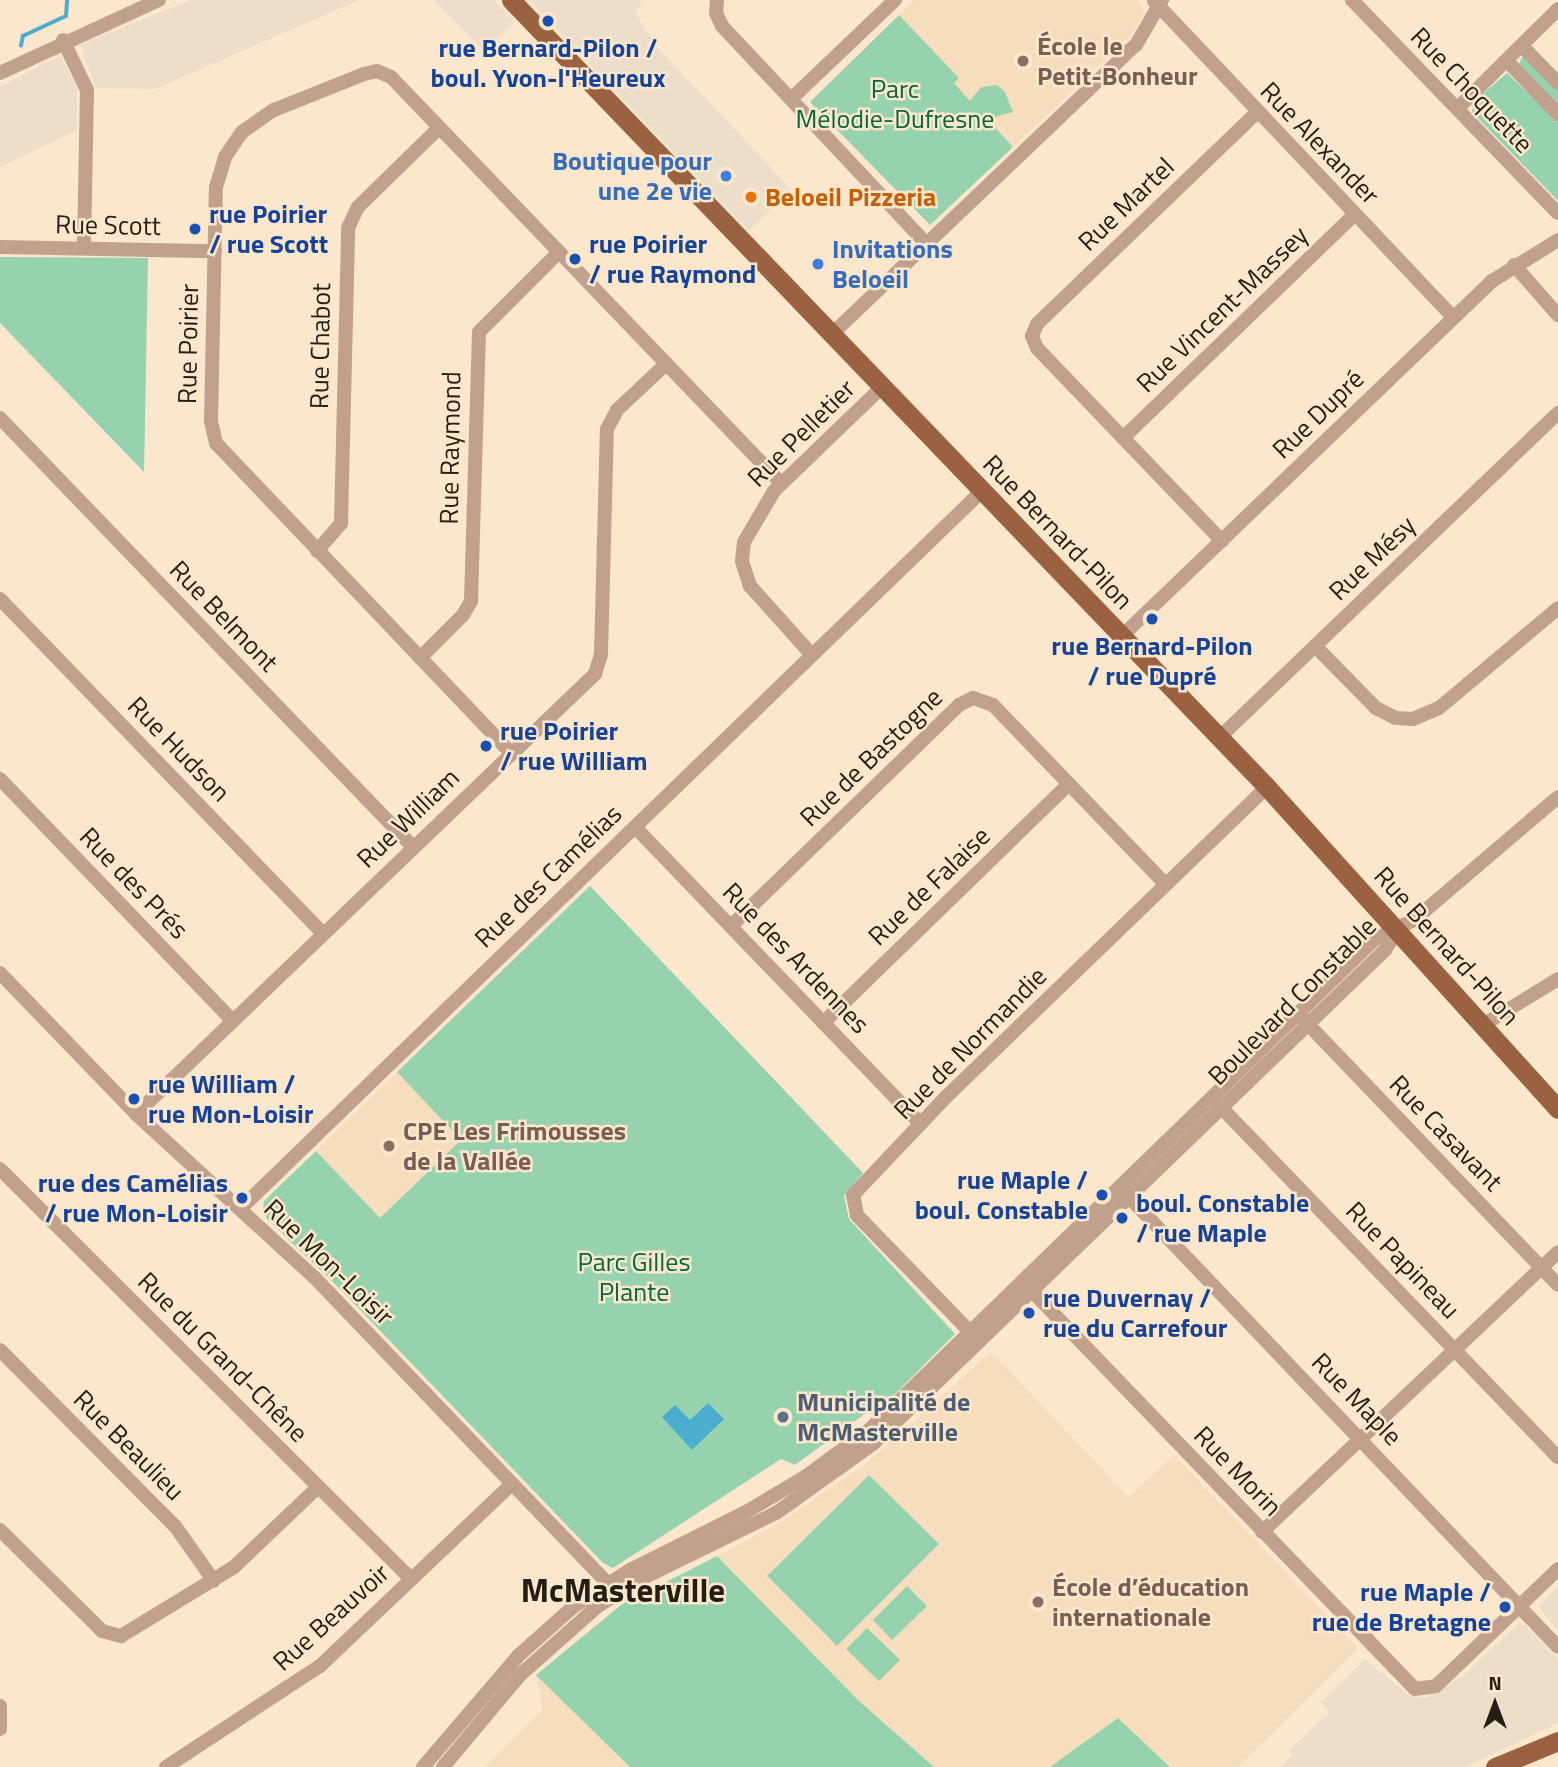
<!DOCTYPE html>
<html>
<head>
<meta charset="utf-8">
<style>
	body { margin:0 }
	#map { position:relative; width:1558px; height:1767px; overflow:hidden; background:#fbe7cc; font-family:"Titillium Web",sans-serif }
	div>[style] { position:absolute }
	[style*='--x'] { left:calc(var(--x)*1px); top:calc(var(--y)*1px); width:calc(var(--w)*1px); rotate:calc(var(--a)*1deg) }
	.commercial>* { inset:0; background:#ecdecb }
	.built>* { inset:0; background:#f6debc }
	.green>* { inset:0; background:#96d2ae }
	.water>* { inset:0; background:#4cadce }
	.stream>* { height:3.5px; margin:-1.75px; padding:0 1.75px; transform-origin:1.75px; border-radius:1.75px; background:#4cadce }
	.minor>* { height:14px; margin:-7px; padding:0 7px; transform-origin:7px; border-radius:7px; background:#c1a18e }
	.major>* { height:19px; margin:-9.5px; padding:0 9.5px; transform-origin:9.5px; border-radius:9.5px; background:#9a6240 }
	.dots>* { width:19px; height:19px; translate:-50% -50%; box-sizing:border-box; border:4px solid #fbe7cc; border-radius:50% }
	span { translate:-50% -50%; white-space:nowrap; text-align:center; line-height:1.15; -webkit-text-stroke:5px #fbe7cc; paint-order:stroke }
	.education-label { font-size:26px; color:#785e54; font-weight:700 }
	.left { translate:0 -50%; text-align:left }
	.transit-label { font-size:26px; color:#164399; font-weight:700 }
	.right { translate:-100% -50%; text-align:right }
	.park-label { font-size:26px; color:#06673e }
	.street-label { font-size:26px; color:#251e14 }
	.shop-label { font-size:26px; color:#366cbe; font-weight:700 }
	.food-label { font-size:26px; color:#c56008; font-weight:700 }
	.service-label { font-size:26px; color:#4e5e75; font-weight:700 }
	.district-label { font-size:33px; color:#251e14; font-weight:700 }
	.north { position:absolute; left:1460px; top:1669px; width:70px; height:70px; -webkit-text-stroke:5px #fbe7cc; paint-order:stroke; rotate:0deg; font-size:19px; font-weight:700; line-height:28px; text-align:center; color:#251e14 }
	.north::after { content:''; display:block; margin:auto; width:24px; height:32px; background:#251e14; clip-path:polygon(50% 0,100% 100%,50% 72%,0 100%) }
</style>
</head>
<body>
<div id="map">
	<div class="commercial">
		<i style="clip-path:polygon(191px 0,359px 0,155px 89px,96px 88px,80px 45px)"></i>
		<i style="clip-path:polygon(434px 0,494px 0,515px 22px,485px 52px)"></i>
		<i style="clip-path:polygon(529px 0,642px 0,636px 14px,658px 48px,791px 189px,749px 231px)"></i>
		<i style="clip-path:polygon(60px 56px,77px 87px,77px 130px,0 167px,0 87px)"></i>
		<i style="clip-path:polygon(1558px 1585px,1558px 1631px,1539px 1607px)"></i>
		<i style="clip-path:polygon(1518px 1624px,1526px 1626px,1558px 1659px,1558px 1723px,1465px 1767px,1280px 1767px,1292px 1755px,1289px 1750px,1330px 1712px,1321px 1702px,1365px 1659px,1410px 1696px,1427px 1698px,1464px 1675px)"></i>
	</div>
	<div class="built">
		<i style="clip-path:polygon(914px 0,1138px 0,1144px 13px,1130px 36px,1013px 147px,953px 83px,959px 78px,899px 15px)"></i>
		<i style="clip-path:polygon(397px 1072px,461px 1140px,380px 1218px,316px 1151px)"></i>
		<i style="clip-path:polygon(991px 1352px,1129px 1497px,1174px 1455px,1358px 1648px,1238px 1767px,1171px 1767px,1118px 1718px,1050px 1767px,934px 1767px,858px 1700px,717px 1556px,781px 1522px,866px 1464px)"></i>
		<i style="clip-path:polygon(536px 1675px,630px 1767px,485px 1767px,543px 1709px)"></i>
	</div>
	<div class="green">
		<i style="clip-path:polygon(899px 15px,959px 78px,954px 83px,970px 101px,981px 87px,997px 85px,1005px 92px,1013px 112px,987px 119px,1013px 147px,930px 225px,810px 102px)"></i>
		<i style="clip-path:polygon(1523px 55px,1558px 88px,1558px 105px,1519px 64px)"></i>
		<i style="clip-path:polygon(1507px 73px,1558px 122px,1558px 201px,1472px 112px,1473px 102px)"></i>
		<i style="clip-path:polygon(0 257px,148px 258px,144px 472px,0 323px)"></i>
		<i style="clip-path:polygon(590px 886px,863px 1173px,844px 1196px,849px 1219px,955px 1334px,882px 1407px,870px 1410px,795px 1465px,781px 1459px,613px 1568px,603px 1563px,339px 1288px,267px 1219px,263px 1208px,264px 1201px,316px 1151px,380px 1218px,461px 1140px,397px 1072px)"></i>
		<i style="clip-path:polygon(869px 1475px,939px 1544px,837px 1646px,767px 1576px)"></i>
		<i style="clip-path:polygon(717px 1556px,858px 1700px,934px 1767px,630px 1767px,536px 1675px,621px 1605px)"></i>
		<i style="clip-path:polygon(907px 1586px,927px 1606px,892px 1640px,873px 1620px)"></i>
		<i style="clip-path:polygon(867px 1628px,900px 1660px,879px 1681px,846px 1649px)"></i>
		<i style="clip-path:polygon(1118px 1718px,1170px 1767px,1050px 1767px)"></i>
	</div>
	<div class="water">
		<i style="clip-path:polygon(708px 1403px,724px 1419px,692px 1450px,662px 1417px,675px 1405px,690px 1420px)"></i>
	</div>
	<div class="stream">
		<i style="--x:21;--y:46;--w:10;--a:-79"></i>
		<i style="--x:23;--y:36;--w:47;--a:-24.9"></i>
		<i style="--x:66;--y:16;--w:16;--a:-86"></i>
	</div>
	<div class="minor">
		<i style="--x:717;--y:0;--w:13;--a:94"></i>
		<i style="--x:716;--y:13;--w:14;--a:65"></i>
		<i style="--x:722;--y:26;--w:299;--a:46.8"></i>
		<i style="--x:1352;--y:0;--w:296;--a:46"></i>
		<i style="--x:1154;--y:1;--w:436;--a:46.6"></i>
		<i style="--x:63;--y:40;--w:55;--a:64.4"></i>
		<i style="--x:87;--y:90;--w:158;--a:91.1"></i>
		<i style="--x:1522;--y:46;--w:52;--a:45.8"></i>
		<i style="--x:1507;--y:61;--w:74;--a:46.1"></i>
		<i style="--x:0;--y:73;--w:175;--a:-24.7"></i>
		<i style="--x:791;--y:99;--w:144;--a:-43.6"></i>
		<i style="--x:1457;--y:109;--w:142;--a:-44.7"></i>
		<i style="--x:0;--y:247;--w:215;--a:1.1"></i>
		<i style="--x:1514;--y:265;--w:67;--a:48.7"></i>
		<i style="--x:832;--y:334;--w:419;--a:-43.6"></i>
		<i style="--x:1136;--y:45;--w:52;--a:-60"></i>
		<i style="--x:0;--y:418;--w:595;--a:46.09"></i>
		<i style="--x:1123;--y:438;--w:321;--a:-44"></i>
		<i style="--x:1222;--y:541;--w:267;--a:-133.8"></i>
		<i style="--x:1037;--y:348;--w:13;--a:-113"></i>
		<i style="--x:1032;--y:336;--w:13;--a:-67"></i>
		<i style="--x:1037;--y:324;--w:304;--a:-43.9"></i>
		<i style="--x:317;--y:551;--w:37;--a:-49"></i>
		<i style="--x:341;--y:523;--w:295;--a:-88.6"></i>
		<i style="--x:348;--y:228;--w:23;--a:-65"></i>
		<i style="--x:358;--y:207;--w:113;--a:-44.3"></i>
		<i style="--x:0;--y:599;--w:465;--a:46"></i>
		<i style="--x:1122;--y:636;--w:513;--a:-43.81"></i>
		<i style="--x:1492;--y:281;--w:78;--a:-31.8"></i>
		<i style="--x:1316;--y:647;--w:86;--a:45.5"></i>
		<i style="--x:1376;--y:708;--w:22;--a:27"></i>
		<i style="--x:1396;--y:718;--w:17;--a:3"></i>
		<i style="--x:1413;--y:719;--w:28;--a:-23"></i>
		<i style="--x:1439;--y:708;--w:155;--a:-40"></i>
		<i style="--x:812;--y:655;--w:93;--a:-131.9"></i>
		<i style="--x:750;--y:586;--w:26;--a:-108"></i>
		<i style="--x:742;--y:561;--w:19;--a:-84"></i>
		<i style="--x:744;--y:542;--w:59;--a:-59.5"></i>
		<i style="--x:774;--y:491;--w:150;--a:-43.9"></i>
		<i style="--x:420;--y:658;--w:61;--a:-45"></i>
		<i style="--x:463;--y:615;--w:16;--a:-60"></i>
		<i style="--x:471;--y:601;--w:269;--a:-88.3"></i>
		<i style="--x:479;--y:332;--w:113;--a:-45"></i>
		<i style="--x:1219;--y:738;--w:470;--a:-43.8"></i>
		<i style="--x:511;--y:753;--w:428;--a:-133.6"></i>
		<i style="--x:216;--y:443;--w:23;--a:-103"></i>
		<i style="--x:211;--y:421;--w:234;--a:-88.8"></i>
		<i style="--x:216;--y:187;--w:31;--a:-73"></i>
		<i style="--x:225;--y:157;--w:30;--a:-56"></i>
		<i style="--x:242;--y:132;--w:39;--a:-35"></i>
		<i style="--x:274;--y:110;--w:97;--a:-21.8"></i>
		<i style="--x:364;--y:74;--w:13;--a:-13"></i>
		<i style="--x:377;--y:71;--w:15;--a:23"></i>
		<i style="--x:391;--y:77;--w:563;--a:46.15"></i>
		<i style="--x:0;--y:779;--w:336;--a:46.1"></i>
		<i style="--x:635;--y:827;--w:412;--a:46.1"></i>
		<i style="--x:731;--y:926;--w:318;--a:-44.1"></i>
		<i style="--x:959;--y:705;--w:16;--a:-27"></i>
		<i style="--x:973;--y:698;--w:21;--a:19"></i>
		<i style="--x:993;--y:705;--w:248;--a:46.1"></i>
		<i style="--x:0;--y:973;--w:196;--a:46"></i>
		<i style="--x:136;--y:1114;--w:241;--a:42.5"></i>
		<i style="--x:314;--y:1277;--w:434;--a:46.2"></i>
		<i style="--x:1301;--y:1017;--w:371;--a:46.2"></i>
		<i style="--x:823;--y:1023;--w:343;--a:-44.2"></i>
		<i style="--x:1483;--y:1025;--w:88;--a:-31.5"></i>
		<i style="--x:1216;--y:1102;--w:493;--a:46.1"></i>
		<i style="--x:136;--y:1114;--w:636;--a:-43.79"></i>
		<i style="--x:595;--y:674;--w:21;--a:-73"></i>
		<i style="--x:601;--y:654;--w:225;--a:-88.5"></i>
		<i style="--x:607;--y:429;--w:21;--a:-62"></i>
		<i style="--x:617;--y:410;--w:67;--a:-43.2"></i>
		<i style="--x:0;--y:1169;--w:581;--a:44.93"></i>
		<i style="--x:1125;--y:1193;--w:627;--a:46.36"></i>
		<i style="--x:240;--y:1209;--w:1033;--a:-44.06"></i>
		<i style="--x:1027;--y:1286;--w:559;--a:46.09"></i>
		<i style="--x:1415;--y:1689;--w:21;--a:-8"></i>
		<i style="--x:1436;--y:1686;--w:169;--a:-43.8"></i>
		<i style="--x:978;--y:1340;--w:174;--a:-134.1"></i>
		<i style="--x:857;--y:1215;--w:20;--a:-101"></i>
		<i style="--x:853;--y:1195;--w:137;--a:-46.5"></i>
		<i style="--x:947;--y:1096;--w:445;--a:-44"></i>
		<i style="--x:0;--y:1350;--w:248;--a:45.2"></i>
		<i style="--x:175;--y:1526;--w:67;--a:54.7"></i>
		<i style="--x:0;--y:1530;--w:144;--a:44.7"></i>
		<i style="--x:102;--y:1631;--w:20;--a:15"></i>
		<i style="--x:121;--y:1636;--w:132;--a:-31.4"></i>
		<i style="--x:234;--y:1567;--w:116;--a:-43.6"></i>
		<i style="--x:1262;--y:1532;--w:407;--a:-43.4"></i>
		<i style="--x:0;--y:1706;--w:23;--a:90"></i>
		<i style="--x:166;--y:1767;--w:184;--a:-33.3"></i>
		<i style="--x:320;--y:1666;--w:265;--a:-43.5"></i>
		<i style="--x:423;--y:1767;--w:146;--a:-49.4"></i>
		<i style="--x:518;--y:1656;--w:74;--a:-41.7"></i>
		<i style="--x:573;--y:1607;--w:68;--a:-33"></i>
		<i style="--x:630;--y:1570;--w:130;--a:-26.6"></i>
		<i style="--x:746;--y:1512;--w:69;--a:-30.7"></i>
		<i style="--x:805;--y:1477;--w:79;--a:-36.3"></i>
		<i style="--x:869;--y:1430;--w:705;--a:-44.14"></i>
		<i style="--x:1375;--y:939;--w:43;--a:-26"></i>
		<i style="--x:1414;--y:920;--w:189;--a:-40.5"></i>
		<i style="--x:443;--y:1767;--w:120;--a:-50.1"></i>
		<i style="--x:520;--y:1675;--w:104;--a:-41.5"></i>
		<i style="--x:598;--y:1606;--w:46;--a:-32.7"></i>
		<i style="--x:637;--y:1581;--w:155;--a:-26.1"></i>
		<i style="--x:776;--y:1513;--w:120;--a:-35.5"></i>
		<i style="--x:874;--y:1443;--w:710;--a:-43.97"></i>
		<i style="--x:1385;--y:950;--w:25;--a:-58"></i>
	</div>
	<div class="major">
		<i style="--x:511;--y:0;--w:1091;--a:46.15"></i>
		<i style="--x:1267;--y:787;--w:434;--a:47.9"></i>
		<i style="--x:1495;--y:1767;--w:68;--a:-22.4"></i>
	</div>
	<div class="dots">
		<i style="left:548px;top:21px;background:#1a4fb4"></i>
		<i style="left:1023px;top:61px;background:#8d6e63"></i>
		<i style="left:726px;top:176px;background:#3f7fe0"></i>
		<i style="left:751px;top:197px;background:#e8710a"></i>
		<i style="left:195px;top:229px;background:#1a4fb4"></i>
		<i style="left:575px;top:259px;background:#1a4fb4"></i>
		<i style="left:818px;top:264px;background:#3f7fe0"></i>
		<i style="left:1152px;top:619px;background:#1a4fb4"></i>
		<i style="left:486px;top:746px;background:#1a4fb4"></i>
		<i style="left:134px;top:1099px;background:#1a4fb4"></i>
		<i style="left:389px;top:1146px;background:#8d6e63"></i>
		<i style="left:1102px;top:1195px;background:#1a4fb4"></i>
		<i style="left:242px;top:1198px;background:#1a4fb4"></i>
		<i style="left:1122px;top:1218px;background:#1a4fb4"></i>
		<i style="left:1029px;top:1313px;background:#1a4fb4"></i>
		<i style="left:783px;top:1417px;background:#5c6f8a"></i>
		<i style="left:1038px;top:1602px;background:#8d6e63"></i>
		<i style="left:1505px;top:1607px;background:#1a4fb4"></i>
	</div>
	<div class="education-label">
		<span class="left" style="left:1037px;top:61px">École le<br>Petit-Bonheur</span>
		<span class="left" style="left:403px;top:1146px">CPE Les Frimousses<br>de la Vallée</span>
		<span class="left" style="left:1052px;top:1602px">École d’éducation<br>internationale</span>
	</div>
	<div class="transit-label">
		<span style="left:548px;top:63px">rue Bernard-Pilon /<br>boul. Yvon-l'Heureux</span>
		<span class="left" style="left:209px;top:229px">rue Poirier<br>/ rue Scott</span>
		<span class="left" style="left:589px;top:259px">rue Poirier<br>/ rue Raymond</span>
		<span style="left:1152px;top:661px">rue Bernard-Pilon<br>/ rue Dupré</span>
		<span class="left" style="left:500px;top:746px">rue Poirier<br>/ rue William</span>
		<span class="left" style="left:148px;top:1099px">rue William /<br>rue Mon-Loisir</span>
		<span class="right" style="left:1088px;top:1195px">rue Maple /<br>boul. Constable</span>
		<span class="right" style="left:228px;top:1198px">rue des Camélias<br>/ rue Mon-Loisir</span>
		<span class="left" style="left:1136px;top:1218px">boul. Constable<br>/ rue Maple</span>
		<span class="left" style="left:1043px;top:1313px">rue Duvernay /<br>rue du Carrefour</span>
		<span class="right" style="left:1491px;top:1607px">rue Maple /<br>rue de Bretagne</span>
	</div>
	<div class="park-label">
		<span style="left:895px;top:104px">Parc<br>Mélodie-Dufresne</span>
		<span style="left:634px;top:1277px">Parc Gilles<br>Plante</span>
	</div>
	<div class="street-label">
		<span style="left:1472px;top:90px;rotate:46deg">Rue Choquette</span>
		<span style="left:1320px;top:143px;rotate:46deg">Rue Alexander</span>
		<span style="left:1126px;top:204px;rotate:-44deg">Rue Martel</span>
		<span style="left:108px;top:225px;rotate:1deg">Rue Scott</span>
		<span style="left:1222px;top:309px;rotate:-44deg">Rue Vincent-Massey</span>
		<span style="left:188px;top:344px;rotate:-89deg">Rue Poirier</span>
		<span style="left:320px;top:346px;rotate:-89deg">Rue Chabot</span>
		<span style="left:1318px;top:414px;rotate:-44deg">Rue Dupré</span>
		<span style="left:801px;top:433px;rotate:-45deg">Rue Pelletier</span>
		<span style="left:450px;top:448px;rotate:-89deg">Rue Raymond</span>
		<span style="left:1058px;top:532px;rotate:46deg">Rue Bernard-Pilon</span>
		<span style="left:1372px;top:558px;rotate:-44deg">Rue Mésy</span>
		<span style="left:224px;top:616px;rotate:46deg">Rue Belmont</span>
		<span style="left:179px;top:749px;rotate:46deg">Rue Hudson</span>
		<span style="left:871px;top:757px;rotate:-44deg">Rue de Bastogne</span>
		<span style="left:408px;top:818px;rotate:-44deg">Rue William</span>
		<span style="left:548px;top:876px;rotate:-44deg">Rue des Camélias</span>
		<span style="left:134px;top:883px;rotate:46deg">Rue des Prés</span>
		<span style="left:929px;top:886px;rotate:-44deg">Rue de Falaise</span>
		<span style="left:1447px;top:946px;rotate:48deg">Rue Bernard-Pilon</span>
		<span style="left:796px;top:958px;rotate:46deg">Rue des Ardennes</span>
		<span style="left:1292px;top:1001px;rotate:-45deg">Boulevard Constable</span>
		<span style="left:970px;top:1043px;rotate:-45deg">Rue de Normandie</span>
		<span style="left:1446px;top:1133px;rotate:46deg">Rue Casavant</span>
		<span style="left:1403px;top:1260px;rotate:46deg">Rue Papineau</span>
		<span style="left:329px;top:1262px;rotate:44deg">Rue Mon-Loisir</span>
		<span style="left:223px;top:1357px;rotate:45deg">Rue du Grand-Chêne</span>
		<span style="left:1357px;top:1399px;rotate:46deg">Rue Maple</span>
		<span style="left:129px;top:1445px;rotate:45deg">Rue Beaulieu</span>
		<span style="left:1238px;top:1471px;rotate:46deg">Rue Morin</span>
		<span style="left:331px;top:1617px;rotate:-42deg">Rue Beauvoir</span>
	</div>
	<div class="shop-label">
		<span class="right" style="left:712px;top:176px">Boutique pour<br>une 2e vie</span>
		<span class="left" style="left:832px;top:264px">Invitations<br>Beloeil</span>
	</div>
	<div class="food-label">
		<span class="left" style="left:765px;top:197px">Beloeil Pizzeria</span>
	</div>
	<div class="service-label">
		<span class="left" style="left:797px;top:1417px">Municipalité de<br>McMasterville</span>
	</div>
	<div class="district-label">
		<span style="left:623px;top:1591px">McMasterville</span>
	</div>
	<div class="north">N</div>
</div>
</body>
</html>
